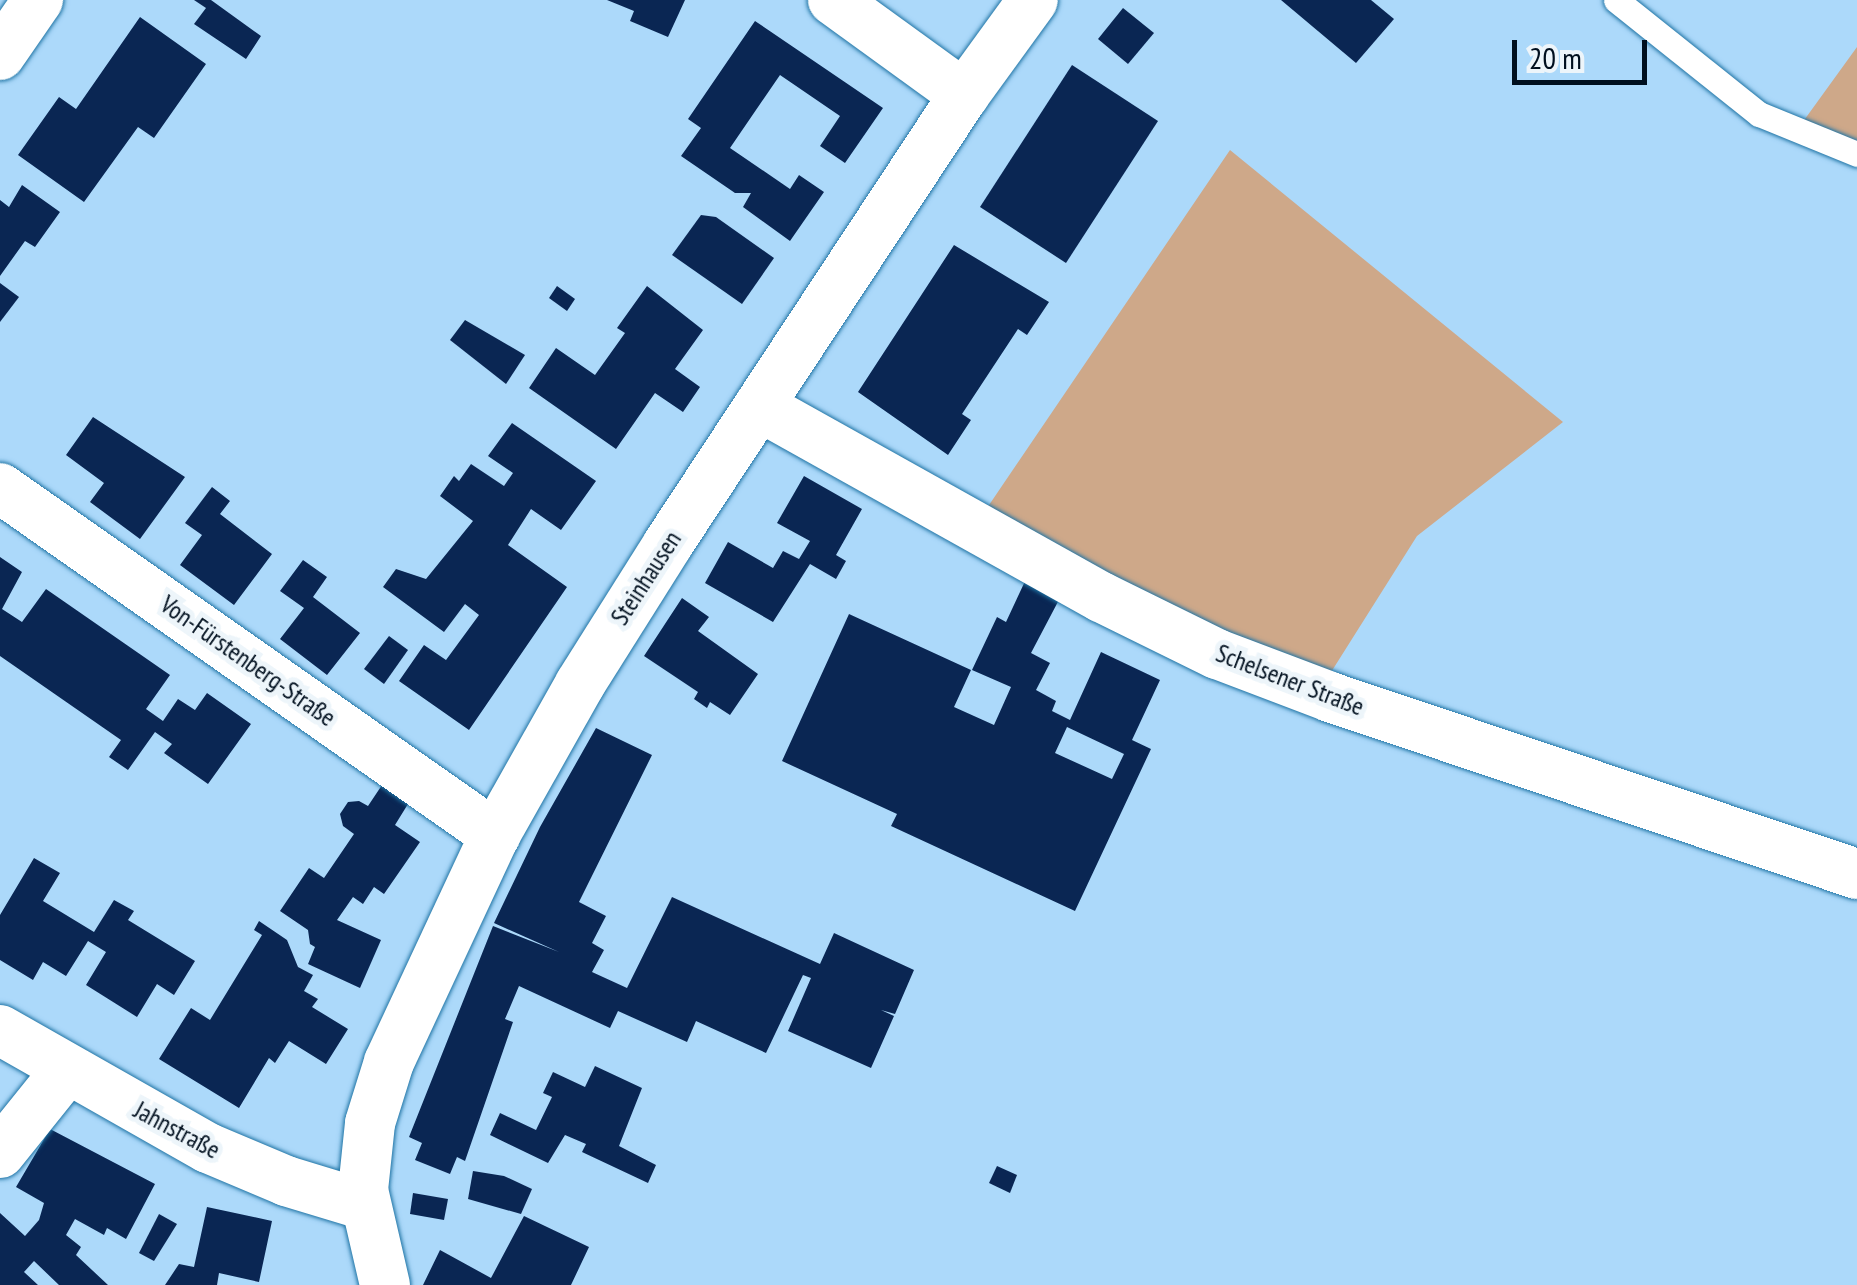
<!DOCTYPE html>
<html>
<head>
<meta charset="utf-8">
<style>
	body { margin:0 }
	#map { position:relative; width:1857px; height:1285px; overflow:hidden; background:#acd9fa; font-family:"PT Sans Narrow",sans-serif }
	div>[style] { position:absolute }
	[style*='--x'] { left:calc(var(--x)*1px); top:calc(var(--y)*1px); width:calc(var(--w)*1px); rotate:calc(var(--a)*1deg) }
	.green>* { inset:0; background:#cea889 }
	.building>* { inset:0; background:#0a2653 }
	.roads { filter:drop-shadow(0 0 2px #1f74a5) drop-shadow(0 0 2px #1f74a5) }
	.service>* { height:25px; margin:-12.5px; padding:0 12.5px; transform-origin:12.5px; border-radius:12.5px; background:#fff }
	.minor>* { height:50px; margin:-25px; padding:0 25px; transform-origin:25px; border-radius:25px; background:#fff }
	span { translate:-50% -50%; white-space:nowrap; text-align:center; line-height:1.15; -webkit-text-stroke:10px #edf5fa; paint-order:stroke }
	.street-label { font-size:25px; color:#000f1e }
	.scale { position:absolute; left:1512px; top:40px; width:135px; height:45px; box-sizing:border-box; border:5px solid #000f1e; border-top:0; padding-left:12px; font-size:30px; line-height:35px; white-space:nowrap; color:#000f1e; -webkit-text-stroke:8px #edf5fa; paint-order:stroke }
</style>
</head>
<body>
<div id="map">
	<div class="green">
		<i style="clip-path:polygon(1857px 47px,1857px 141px,1802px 123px,1810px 112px)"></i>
		<i style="clip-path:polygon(1230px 150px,1563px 422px,1417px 536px,1328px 677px,1202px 629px,987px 508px)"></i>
	</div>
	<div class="building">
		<i style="clip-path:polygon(194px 0,211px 0,261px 36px,246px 59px,194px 24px,206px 8px)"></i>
		<i style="clip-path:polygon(607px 0,685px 0,668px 37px,630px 21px,634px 11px)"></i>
		<i style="clip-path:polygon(1281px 0,1371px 0,1394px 19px,1356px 63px)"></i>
		<i style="clip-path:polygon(1123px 8px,1154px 33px,1128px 64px,1098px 39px)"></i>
		<i style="clip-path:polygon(140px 17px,206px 64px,154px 138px,138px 127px,84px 202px,18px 155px,59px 97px,76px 109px)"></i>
		<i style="clip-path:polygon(755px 21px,883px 108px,845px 163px,820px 146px,840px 116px,780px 75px,730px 148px,790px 189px,799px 175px,824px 192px,790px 241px,743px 207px,751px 193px,735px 193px,681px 156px,701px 128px,688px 119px)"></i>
		<i style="clip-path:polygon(1072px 65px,1158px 121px,1066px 263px,980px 207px)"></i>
		<i style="clip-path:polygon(22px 185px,60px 212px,35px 247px,25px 241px,0 276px,0 200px,9px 207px)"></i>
		<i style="clip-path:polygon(701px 215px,716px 217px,774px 258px,742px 304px,672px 255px)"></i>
		<i style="clip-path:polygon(954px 245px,1049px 302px,1027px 335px,1018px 329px,962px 414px,971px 420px,948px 455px,858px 392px)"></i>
		<i style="clip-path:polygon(0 283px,19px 297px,0 322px)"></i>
		<i style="clip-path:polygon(557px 286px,575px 299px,567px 311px,549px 298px)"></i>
		<i style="clip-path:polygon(647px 286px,703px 330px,675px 369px,700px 387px,683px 412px,655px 393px,616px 449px,529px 388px,556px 348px,595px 375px,625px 333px,617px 328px)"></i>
		<i style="clip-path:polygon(465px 320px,525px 355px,506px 384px,450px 340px)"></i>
		<i style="clip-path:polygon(93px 417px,185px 477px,140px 539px,90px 502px,104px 483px,66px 455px)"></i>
		<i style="clip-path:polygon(512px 423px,596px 481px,561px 530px,531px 509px,508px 545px,567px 587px,469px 730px,399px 681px,424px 645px,446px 660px,479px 615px,465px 604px,444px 632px,383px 587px,396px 569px,426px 579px,473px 521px,440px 496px,454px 476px,459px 481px,471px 464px,504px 486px,513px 473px,488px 456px)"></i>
		<i style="clip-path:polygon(804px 476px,862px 509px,836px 555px,846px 561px,836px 579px,810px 564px,773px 622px,705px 583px,728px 542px,773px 568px,783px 551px,799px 559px,810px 541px,777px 523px)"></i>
		<i style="clip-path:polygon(212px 487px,230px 501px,220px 514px,272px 554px,234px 605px,180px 565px,202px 535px,185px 523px)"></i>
		<i style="clip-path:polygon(0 557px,22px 572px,2px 609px,22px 622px,46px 589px,170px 675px,146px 709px,163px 721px,178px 699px,195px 710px,207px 693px,251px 724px,208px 784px,164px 753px,172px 744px,155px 732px,128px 770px,109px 757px,121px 740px,0 656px)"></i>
		<i style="clip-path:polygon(303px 560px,327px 577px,313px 597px,360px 633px,327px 675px,280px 639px,304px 608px,280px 591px)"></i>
		<i style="clip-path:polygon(evenodd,1027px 577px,1061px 596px,1031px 653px,1050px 663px,1036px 690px,1056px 701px,1052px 711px,1070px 720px,1101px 652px,1160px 680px,1132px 740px,1151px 749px,1075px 911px,891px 826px,897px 814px,782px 761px,849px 614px,971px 670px,954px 707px,994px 725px,1011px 687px,972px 670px,997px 617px,1006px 622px,1027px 577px,1067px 727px,1124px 754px,1112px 779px,1055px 753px,1067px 727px)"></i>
		<i style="clip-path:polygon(682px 598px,709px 617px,698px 631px,758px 674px,730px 715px,710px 702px,707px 708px,694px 699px,698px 692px,644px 656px)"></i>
		<i style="clip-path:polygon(389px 636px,408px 650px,384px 684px,364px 669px)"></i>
		<i style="clip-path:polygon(596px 728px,652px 755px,579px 902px,606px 916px,592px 943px,604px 950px,592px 972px,627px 988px,672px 897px,820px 964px,834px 933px,914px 970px,895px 1014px,881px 1010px,894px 1016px,871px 1068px,788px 1031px,811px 978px,803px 975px,766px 1053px,696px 1021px,687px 1042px,618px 1011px,610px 1028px,519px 986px,505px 1019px,513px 1022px,465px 1161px,457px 1157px,450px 1174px,415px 1160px,422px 1143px,409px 1137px,493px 926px,559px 952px,494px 923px,540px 827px)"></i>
		<i style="clip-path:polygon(382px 785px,408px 804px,395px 825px,420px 842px,384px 894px,374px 887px,363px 904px,353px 897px,337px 920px,381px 940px,360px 988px,308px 964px,315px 947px,310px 944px,308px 930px,280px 911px,309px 868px,324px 878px,354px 834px,343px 826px,340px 814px,348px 802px,359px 801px,368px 806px)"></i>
		<i style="clip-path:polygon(34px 858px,60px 873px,43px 901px,94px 932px,114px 900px,134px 911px,128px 920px,195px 961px,174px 995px,157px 984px,137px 1017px,86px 985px,106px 952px,88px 941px,66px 976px,43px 962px,33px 980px,0 960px,0 915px)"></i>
		<i style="clip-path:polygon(259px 921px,287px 940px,298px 967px,313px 975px,304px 991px,318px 999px,312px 1007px,348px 1029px,326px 1064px,289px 1041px,275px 1063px,269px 1058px,239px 1108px,159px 1059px,191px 1008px,210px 1020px,262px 935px,254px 930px)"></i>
		<i style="clip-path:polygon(595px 1066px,642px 1088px,619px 1146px,656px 1165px,648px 1183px,582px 1152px,586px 1144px,565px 1135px,548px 1163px,490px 1135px,500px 1113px,536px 1130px,552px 1097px,543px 1093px,553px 1072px,585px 1087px)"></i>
		<i style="clip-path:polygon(50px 1129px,155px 1184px,126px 1239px,107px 1228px,104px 1235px,75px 1219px,66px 1235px,81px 1247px,76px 1255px,108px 1285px,59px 1285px,34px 1261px,24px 1272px,38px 1285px,0 1285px,0 1213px,25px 1236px,39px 1220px,44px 1203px,16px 1187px)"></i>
		<i style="clip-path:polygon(997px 1166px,1017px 1175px,1010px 1193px,989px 1183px)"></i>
		<i style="clip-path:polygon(473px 1171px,504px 1176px,532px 1189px,521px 1214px,468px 1199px)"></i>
		<i style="clip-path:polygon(413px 1193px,448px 1199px,444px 1220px,410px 1214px)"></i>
		<i style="clip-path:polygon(207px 1207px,272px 1221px,259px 1282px,219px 1273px,217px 1285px,165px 1285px,179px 1264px,194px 1267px)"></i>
		<i style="clip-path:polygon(159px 1214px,177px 1224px,154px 1261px,139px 1253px)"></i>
		<i style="clip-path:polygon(524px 1216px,589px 1247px,571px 1285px,423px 1285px,440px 1250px,491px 1278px)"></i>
	</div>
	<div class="roads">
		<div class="service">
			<i style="--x:1616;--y:0;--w:183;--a:38.6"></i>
			<i style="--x:1759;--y:114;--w:106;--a:22.2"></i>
		</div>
		<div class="minor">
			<i style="--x:833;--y:0;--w:162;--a:35.9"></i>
			<i style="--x:0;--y:55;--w:67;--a:-55.4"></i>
			<i style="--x:759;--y:406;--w:392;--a:29.2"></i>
			<i style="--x:1101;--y:597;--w:129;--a:26.2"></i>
			<i style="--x:1217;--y:654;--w:121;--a:20.8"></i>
			<i style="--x:1330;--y:697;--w:556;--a:18.57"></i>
			<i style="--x:0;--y:488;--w:605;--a:35.03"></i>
			<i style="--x:0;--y:1030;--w:239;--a:29.6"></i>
			<i style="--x:208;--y:1148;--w:85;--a:22.9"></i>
			<i style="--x:286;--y:1181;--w:83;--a:16.9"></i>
			<i style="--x:0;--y:1153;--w:105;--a:-51.2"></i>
			<i style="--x:385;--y:1285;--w:98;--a:-103"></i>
			<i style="--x:363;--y:1190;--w:67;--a:-84"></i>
			<i style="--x:370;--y:1123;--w:64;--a:-72.7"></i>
			<i style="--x:389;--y:1062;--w:251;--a:-65"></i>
			<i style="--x:495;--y:835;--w:173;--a:-60.6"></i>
			<i style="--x:580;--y:684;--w:165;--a:-57.8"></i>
			<i style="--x:668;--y:544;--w:538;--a:-56.61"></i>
			<i style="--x:964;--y:95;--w:117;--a:-54"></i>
		</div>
	</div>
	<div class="street-label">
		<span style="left:646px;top:578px;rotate:-57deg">Steinhausen</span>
		<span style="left:248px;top:661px;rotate:35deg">Von-Fürstenberg-Straße</span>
		<span style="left:1290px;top:680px;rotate:21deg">Schelsener Straße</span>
		<span style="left:177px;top:1130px;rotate:28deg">Jahnstraße</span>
	</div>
	<div class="scale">20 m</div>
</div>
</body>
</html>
